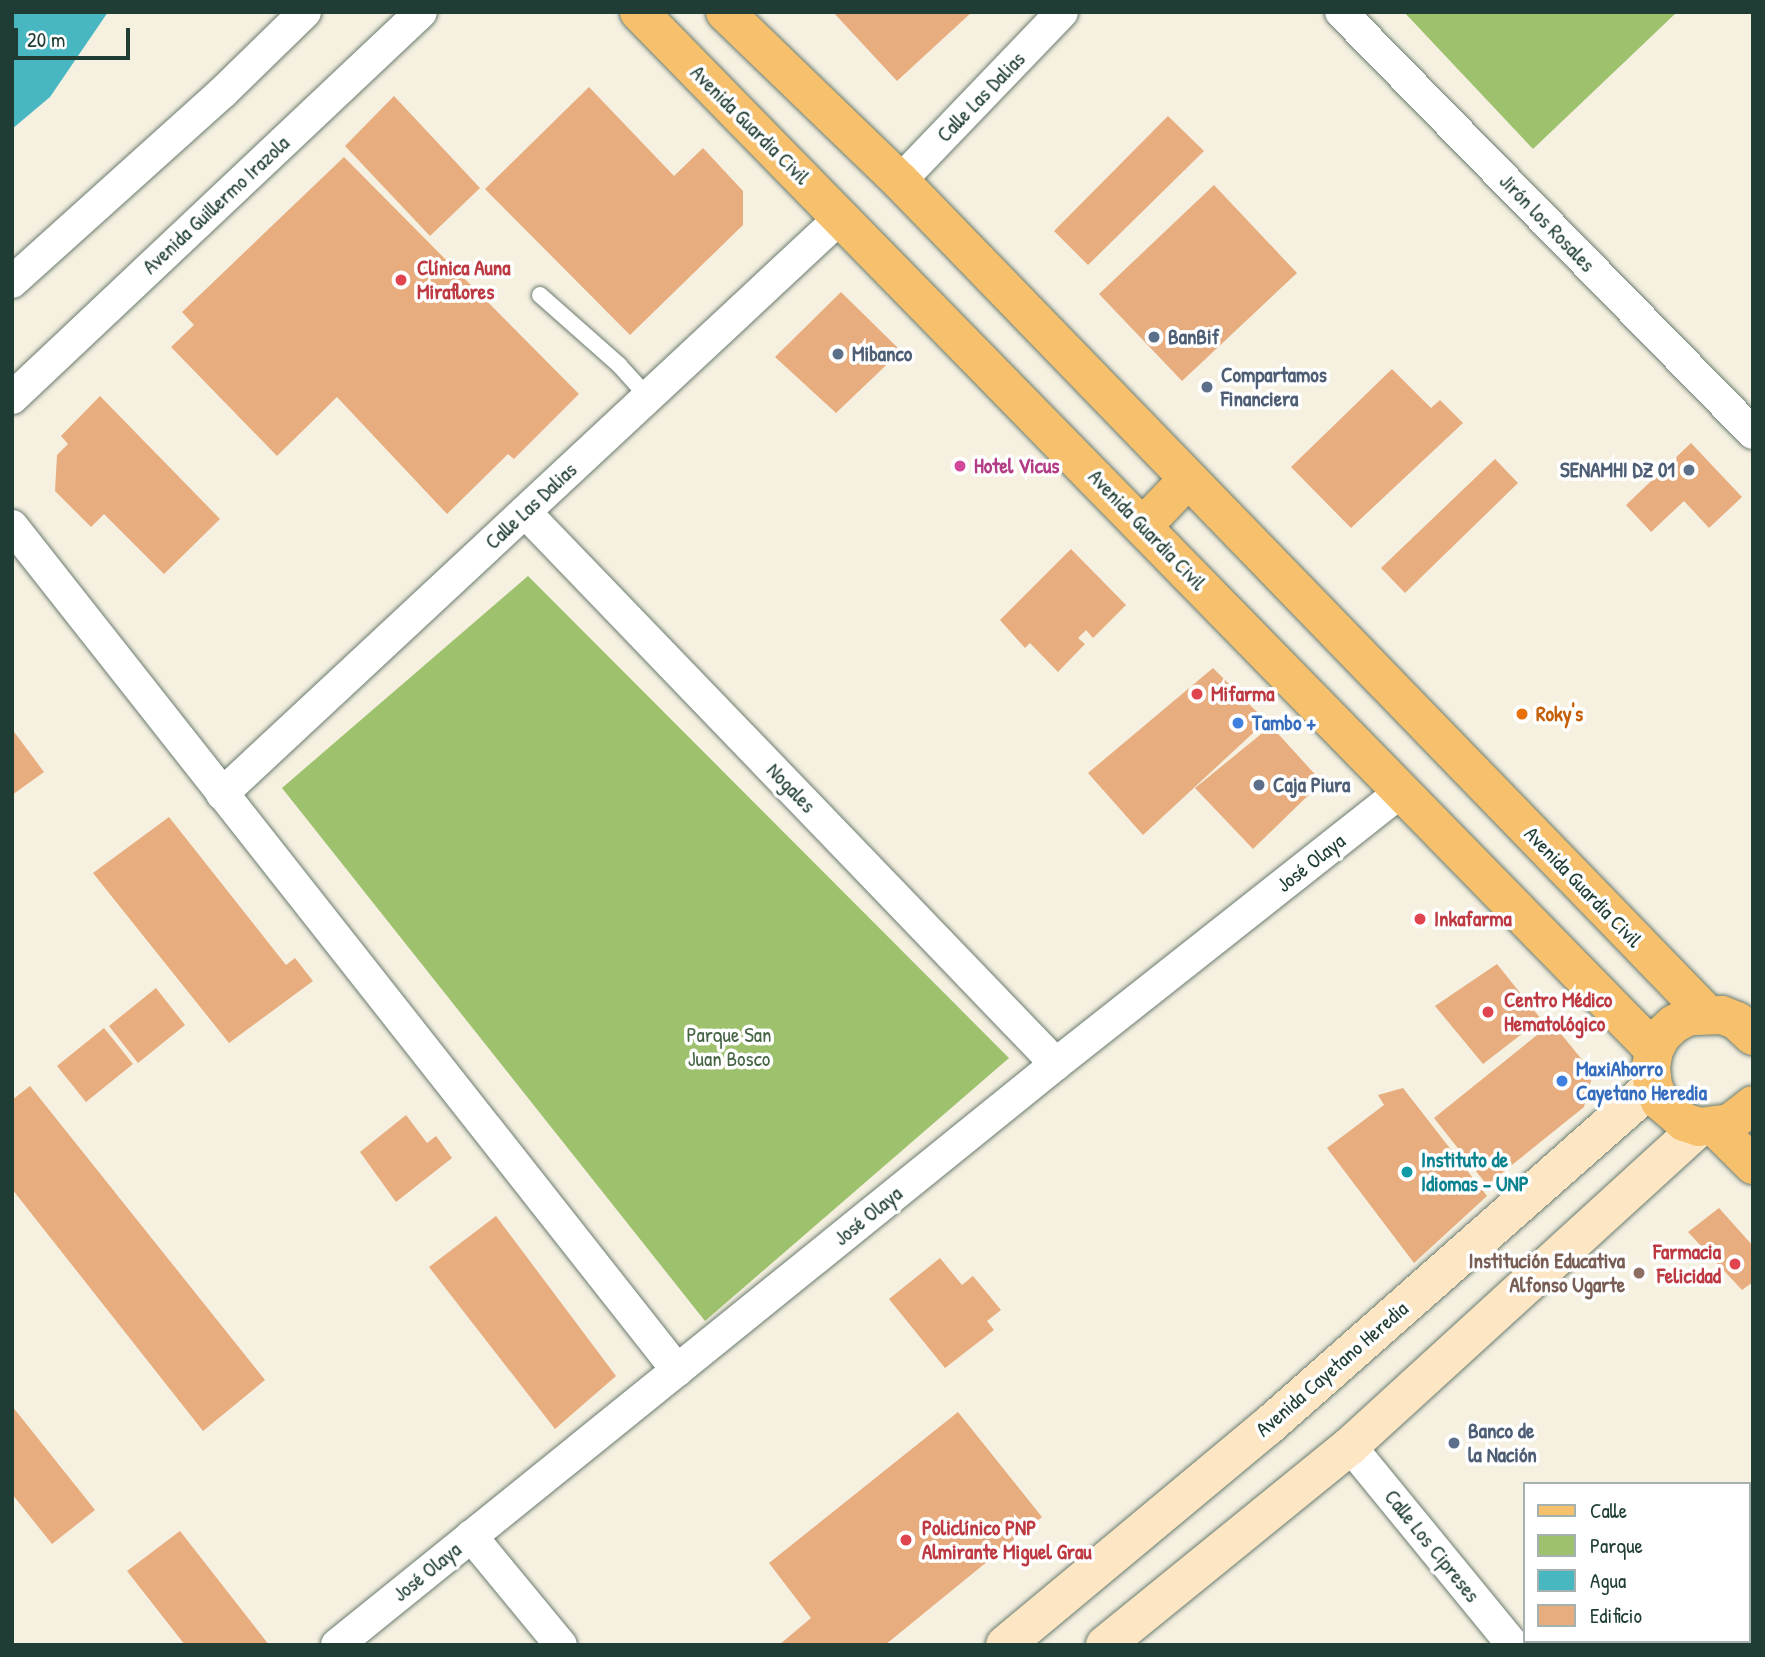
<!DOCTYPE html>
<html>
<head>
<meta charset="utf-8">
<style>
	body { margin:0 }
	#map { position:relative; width:1765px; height:1657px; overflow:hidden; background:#f5f0e0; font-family:"Patrick Hand",sans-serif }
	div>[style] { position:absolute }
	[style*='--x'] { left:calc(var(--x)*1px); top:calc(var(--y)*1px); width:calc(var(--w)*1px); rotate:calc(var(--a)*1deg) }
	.green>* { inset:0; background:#9dc16c }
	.water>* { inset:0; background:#49b7c1 }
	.building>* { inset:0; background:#e7ad7f }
	.roads { filter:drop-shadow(0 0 2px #6a7c70) drop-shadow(0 0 2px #6a7c70) }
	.lane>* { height:16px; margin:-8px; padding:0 8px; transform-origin:8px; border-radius:8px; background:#fff }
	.street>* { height:32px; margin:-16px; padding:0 16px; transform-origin:16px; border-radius:16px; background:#fff }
	.secondary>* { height:38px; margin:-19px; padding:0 19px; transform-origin:19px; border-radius:19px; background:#fce6c4 }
	.primary>* { height:38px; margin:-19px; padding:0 19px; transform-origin:19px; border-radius:19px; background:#f7c06c }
	.dots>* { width:19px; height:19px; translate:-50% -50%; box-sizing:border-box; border:4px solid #fff; border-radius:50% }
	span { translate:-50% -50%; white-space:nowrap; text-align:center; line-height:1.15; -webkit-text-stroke:7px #fff; paint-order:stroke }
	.street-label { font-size:21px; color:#1f3d34 }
	.health-label { font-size:21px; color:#be3a42; font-weight:700 }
	.left { translate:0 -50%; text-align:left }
	.right { translate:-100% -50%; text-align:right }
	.service-label { font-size:21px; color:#4e5e75; font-weight:700 }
	.hotel-label { font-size:21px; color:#b23c85; font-weight:700 }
	.food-label { font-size:21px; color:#c56008; font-weight:700 }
	.shop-label { font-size:21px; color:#366cbe; font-weight:700 }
	.park-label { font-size:21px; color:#456545 }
	.culture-label { font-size:21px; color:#0d838f; font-weight:700 }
	.education-label { font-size:21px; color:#785e54; font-weight:700 }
	.frame { position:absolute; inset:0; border:14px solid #1f3d34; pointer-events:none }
	.legend { position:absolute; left:1523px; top:1482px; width:228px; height:161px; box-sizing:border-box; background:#fff; border:2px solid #a5b1ae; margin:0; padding:9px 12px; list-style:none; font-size:21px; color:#1f3d34 }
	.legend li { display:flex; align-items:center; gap:14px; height:35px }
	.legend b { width:35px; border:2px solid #a5b1ae }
	.scale { position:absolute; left:14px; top:28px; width:116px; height:32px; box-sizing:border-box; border:4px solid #1f3d34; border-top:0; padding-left:9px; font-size:21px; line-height:24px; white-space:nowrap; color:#1f3d34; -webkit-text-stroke:5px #fff; paint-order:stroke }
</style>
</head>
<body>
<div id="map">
	<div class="green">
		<i style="clip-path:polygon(1404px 12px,1677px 12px,1533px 149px)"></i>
		<i style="clip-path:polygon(528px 576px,1009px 1058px,705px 1321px,282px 788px)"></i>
	</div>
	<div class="water">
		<i style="clip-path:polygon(12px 12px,108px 12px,50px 97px,12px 129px)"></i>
	</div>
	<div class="building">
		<i style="clip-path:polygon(833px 12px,972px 12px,897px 81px)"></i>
		<i style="clip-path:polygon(589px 87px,674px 176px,703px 148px,743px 191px,743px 225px,630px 335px,485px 189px)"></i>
		<i style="clip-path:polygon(394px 96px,480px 188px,430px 236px,345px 146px)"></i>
		<i style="clip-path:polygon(1168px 116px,1204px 151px,1088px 265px,1054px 231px)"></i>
		<i style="clip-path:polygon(344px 157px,579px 394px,514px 459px,508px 454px,447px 514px,337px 397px,277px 456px,171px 347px,194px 325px,182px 312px)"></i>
		<i style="clip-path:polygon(1214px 185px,1297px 273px,1182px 381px,1099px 294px)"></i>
		<i style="clip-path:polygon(841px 292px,901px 351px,836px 413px,775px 357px)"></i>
		<i style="clip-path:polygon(1392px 369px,1431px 408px,1440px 400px,1463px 423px,1351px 528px,1291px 467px)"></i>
		<i style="clip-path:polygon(100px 396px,220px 519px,164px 574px,104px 514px,91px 527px,55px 491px,57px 455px,68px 444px,61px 436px)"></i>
		<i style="clip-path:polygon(1691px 443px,1742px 497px,1709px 528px,1684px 501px,1651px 532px,1626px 505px)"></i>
		<i style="clip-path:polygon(1495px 459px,1518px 483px,1405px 593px,1381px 568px)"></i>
		<i style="clip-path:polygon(1071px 549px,1126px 605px,1093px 638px,1086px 630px,1078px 638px,1085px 644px,1058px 672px,1030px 643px,1025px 648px,1000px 620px)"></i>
		<i style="clip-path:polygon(1213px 668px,1266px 721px,1143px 835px,1088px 773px)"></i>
		<i style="clip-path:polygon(1271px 726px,1322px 782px,1253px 849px,1195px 788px)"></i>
		<i style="clip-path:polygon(12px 729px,44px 772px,12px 795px)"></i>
		<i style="clip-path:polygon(169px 817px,286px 965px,295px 958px,313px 981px,229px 1043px,93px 873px)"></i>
		<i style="clip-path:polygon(1497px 964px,1541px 1019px,1483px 1064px,1435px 1006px)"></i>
		<i style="clip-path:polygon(156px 988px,185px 1025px,138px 1063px,109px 1026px)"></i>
		<i style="clip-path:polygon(1552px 1023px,1593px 1073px,1584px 1107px,1487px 1185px,1434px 1118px)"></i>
		<i style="clip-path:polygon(104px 1028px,133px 1064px,86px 1102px,57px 1066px)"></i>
		<i style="clip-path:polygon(30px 1086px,265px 1380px,203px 1431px,12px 1189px,12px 1100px)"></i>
		<i style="clip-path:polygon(1403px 1088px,1487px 1196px,1414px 1263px,1327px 1148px,1384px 1105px,1378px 1095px)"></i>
		<i style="clip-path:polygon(406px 1115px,427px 1143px,436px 1136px,452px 1158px,396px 1202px,360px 1152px)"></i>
		<i style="clip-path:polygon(1719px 1208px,1753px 1246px,1753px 1282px,1742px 1290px,1688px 1232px)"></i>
		<i style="clip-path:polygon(496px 1216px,616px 1376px,555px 1429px,429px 1267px)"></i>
		<i style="clip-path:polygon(940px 1258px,962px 1285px,973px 1276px,1001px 1310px,987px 1321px,994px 1330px,945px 1368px,889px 1299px)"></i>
		<i style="clip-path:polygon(12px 1406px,95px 1510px,52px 1544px,12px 1494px)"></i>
		<i style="clip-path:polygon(958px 1412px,1042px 1517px,885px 1645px,779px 1645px,811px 1618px,769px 1563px)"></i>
		<i style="clip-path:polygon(180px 1531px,269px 1645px,185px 1645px,127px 1571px)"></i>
	</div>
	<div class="roads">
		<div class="lane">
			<i style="--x:540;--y:295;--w:106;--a:41.5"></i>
			<i style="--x:619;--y:365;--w:43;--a:47.8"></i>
		</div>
		<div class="street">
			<i style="--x:1341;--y:12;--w:589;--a:45.62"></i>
			<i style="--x:900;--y:181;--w:234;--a:-46.2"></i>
			<i style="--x:12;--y:282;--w:283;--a:-42"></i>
			<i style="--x:222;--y:93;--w:116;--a:-44.3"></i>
			<i style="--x:12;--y:398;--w:562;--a:-43.34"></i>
			<i style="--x:525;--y:512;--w:766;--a:46.11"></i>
			<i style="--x:12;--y:526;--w:1075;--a:51.76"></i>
			<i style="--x:222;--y:794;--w:846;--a:-42.99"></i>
			<i style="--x:1350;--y:1446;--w:257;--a:50.7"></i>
			<i style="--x:471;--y:1536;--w:141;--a:50.5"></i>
			<i style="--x:337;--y:1645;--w:924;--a:-38.94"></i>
			<i style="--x:1056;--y:1064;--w:441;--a:-38.3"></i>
		</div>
		<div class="secondary">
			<i style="--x:1005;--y:1645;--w:341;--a:-39.8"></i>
			<i style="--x:1267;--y:1427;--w:515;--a:-41.46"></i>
			<i style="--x:1105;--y:1645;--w:316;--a:-39.1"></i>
			<i style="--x:1350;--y:1446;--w:473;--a:-42.4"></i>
		</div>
		<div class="primary">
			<i style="--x:639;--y:12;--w:1452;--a:45.64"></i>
			<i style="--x:725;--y:12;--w:243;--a:44"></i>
			<i style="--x:900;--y:181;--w:1158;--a:45.91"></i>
			<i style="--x:1143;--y:526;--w:65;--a:-46.2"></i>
			<i style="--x:1753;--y:1036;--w:22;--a:-137"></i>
			<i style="--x:1737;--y:1021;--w:16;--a:-158"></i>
			<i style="--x:1722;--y:1015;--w:33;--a:178"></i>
			<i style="--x:1689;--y:1016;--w:17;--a:152"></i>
			<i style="--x:1674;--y:1024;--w:16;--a:137"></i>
			<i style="--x:1662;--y:1035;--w:17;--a:118"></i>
			<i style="--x:1654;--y:1050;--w:17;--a:100"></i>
			<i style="--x:1651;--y:1067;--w:19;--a:84"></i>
			<i style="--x:1653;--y:1086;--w:17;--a:65"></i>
			<i style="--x:1660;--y:1101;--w:32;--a:41"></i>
			<i style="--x:1684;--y:1122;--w:16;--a:18"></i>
			<i style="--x:1699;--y:1127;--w:31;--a:-7"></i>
			<i style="--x:1730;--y:1123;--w:29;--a:-38"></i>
			<i style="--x:1715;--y:1127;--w:54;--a:45"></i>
		</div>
	</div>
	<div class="dots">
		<i style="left:401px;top:280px;background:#e0444e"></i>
		<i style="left:1154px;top:337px;background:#5c6f8a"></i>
		<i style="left:838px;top:354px;background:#5c6f8a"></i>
		<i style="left:1207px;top:387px;background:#5c6f8a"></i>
		<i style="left:960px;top:466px;background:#d1479c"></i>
		<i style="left:1689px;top:470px;background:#5c6f8a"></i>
		<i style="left:1197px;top:694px;background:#e0444e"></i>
		<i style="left:1522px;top:714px;background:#e8710a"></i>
		<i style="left:1238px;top:723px;background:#3f7fe0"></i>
		<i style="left:1259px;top:785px;background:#5c6f8a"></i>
		<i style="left:1420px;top:919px;background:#e0444e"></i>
		<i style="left:1488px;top:1012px;background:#e0444e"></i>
		<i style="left:1562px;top:1081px;background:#3f7fe0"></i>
		<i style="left:1407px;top:1172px;background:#0f9aa8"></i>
		<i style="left:1735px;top:1264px;background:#e0444e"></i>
		<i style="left:1639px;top:1273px;background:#8d6e63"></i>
		<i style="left:1454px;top:1443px;background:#5c6f8a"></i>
		<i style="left:906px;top:1540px;background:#e0444e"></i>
	</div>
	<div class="street-label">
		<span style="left:981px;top:97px;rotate:-46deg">Calle Las Dalias</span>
		<span style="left:750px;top:125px;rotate:45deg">Avenida Guardia Civil</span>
		<span style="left:216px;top:205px;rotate:-43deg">Avenida Guillermo Irazola</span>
		<span style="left:1547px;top:223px;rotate:46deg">Jirón los Rosales</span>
		<span style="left:531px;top:506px;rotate:-43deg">Calle Las Dalias</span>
		<span style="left:1147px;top:530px;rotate:46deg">Avenida Guardia Civil</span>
		<span style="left:791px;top:788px;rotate:46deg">Nogales</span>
		<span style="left:1311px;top:863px;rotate:-38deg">José Olaya</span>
		<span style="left:1583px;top:887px;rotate:46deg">Avenida Guardia Civil</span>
		<span style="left:868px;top:1216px;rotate:-39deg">José Olaya</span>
		<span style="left:1332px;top:1369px;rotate:-41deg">Avenida Cayetano Heredia</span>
		<span style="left:1432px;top:1546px;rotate:51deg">Calle Los Cipreses</span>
		<span style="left:427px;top:1572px;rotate:-39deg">José Olaya</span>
	</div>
	<div class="health-label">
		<span class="left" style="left:417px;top:280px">Clínica Auna<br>Miraflores</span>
		<span class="left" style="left:1211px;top:694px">Mifarma</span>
		<span class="left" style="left:1434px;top:919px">Inkafarma</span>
		<span class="left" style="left:1504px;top:1012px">Centro Médico<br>Hematológico</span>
		<span class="right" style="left:1721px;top:1264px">Farmacia<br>Felicidad</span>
		<span class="left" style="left:922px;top:1540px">Policlínico PNP<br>Almirante Miguel Grau</span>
	</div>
	<div class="service-label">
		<span class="left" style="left:1168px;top:337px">BanBif</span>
		<span class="left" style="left:852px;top:354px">Mibanco</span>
		<span class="left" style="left:1221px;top:387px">Compartamos<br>Financiera</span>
		<span class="right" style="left:1675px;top:470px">SENAMHI DZ 01</span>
		<span class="left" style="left:1273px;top:785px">Caja Piura</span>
		<span class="left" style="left:1468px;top:1443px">Banco de<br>la Nación</span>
	</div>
	<div class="hotel-label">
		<span class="left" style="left:974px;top:466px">Hotel Vicus</span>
	</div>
	<div class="food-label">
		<span class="left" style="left:1536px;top:714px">Roky's</span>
	</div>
	<div class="shop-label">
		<span class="left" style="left:1252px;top:723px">Tambo +</span>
		<span class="left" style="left:1576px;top:1081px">MaxiAhorro<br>Cayetano Heredia</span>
	</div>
	<div class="park-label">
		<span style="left:729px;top:1047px">Parque San<br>Juan Bosco</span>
	</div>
	<div class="culture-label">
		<span class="left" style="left:1421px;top:1172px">Instituto de<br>Idiomas - UNP</span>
	</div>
	<div class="education-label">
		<span class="right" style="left:1625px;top:1273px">Institución Educativa<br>Alfonso Ugarte</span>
	</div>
	<div class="frame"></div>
	<ul class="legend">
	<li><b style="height:9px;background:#f7c06c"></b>Calle</li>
	<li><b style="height:19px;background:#9dc16c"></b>Parque</li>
	<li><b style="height:19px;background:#49b7c1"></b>Agua</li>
	<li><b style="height:19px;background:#e7ad7f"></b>Edificio</li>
	</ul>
	<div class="scale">20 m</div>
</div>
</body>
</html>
